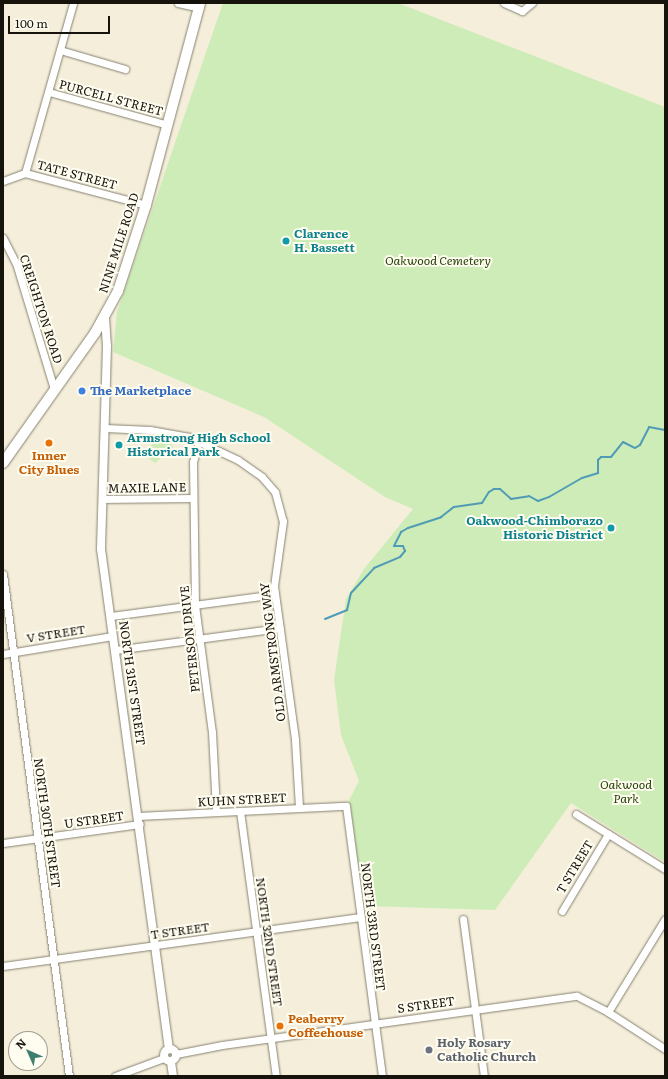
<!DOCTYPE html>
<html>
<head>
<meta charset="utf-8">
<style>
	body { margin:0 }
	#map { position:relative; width:668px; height:1079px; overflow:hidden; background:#f4eedb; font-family:Literata,serif }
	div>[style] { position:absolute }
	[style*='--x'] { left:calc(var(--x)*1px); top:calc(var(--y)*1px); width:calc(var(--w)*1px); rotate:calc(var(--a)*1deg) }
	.green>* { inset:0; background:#cdecb7 }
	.stream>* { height:2px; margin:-1px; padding:0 1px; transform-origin:1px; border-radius:1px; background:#509bb6 }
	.roads { filter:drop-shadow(0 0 1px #878270) drop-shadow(0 0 1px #878270) }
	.minor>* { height:7px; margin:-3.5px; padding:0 3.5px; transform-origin:3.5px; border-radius:3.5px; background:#fff }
	.tertiary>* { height:8px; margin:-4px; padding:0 4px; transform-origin:4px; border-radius:4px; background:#fff }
	.tertiary>.ring { margin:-4px; padding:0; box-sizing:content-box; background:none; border:8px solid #fff; border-radius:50% }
	.primary>* { height:10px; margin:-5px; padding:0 5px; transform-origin:5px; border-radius:5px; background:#fff }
	.dots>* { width:11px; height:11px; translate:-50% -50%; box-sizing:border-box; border:2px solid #fffcf0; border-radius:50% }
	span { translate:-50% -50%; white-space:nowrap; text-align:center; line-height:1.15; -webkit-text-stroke:4px #fffcf0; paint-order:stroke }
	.street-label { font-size:12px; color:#15130c }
	.culture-label { font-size:12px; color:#0d838f; font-weight:700 }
	.left { translate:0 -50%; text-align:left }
	.right { translate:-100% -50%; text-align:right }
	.park-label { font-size:12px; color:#274408; font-style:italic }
	.shop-label { font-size:12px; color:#366cbe; font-weight:700 }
	.food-label { font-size:12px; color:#c56008; font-weight:700 }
	.worship-label { font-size:12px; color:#5b616d; font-weight:700 }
	.frame { position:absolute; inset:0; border:4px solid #15130c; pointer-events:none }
	.north { position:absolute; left:8px; top:1031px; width:40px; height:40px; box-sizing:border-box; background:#fffcf0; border:1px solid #a19f95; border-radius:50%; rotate:315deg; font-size:11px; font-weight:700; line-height:16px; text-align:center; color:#15130c }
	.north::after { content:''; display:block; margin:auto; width:14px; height:18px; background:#3d7e6f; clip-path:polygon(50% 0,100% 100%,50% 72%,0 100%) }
	.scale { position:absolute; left:8px; top:16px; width:102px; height:18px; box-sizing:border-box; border:2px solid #15130c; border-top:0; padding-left:5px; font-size:12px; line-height:14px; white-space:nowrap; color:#15130c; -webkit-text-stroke:3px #fffcf0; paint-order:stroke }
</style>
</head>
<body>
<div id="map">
	<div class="green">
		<i style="clip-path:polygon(223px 3px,398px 3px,665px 107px,665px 862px,571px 803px,495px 910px,366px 906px,346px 806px,359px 781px,341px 735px,334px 680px,346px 599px,364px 569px,413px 509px,385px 497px,264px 417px,113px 352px,117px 312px)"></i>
		<i style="clip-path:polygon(155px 442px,171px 443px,173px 448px,155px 463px,148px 458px,148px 448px)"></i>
	</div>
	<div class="stream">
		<i style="--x:325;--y:619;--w:24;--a:-22"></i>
		<i style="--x:347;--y:610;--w:17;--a:-77"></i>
		<i style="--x:351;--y:593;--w:34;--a:-47"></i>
		<i style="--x:374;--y:568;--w:28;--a:-23"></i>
		<i style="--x:400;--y:557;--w:8;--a:-50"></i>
		<i style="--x:405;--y:551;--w:5;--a:-112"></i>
		<i style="--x:403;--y:546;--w:9;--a:180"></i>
		<i style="--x:394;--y:546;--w:16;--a:-63"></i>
		<i style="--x:401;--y:532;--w:8;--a:-30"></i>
		<i style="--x:408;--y:528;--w:35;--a:-18"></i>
		<i style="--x:441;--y:517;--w:16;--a:-38"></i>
		<i style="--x:454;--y:507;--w:28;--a:-8"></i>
		<i style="--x:482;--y:503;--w:13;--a:-58"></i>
		<i style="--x:489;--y:492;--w:6;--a:-31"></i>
		<i style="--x:494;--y:489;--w:6;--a:0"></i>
		<i style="--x:500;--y:489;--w:15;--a:42"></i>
		<i style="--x:511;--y:499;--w:18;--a:-9"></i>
		<i style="--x:529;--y:496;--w:10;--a:29"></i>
		<i style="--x:538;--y:501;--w:12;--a:-20"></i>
		<i style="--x:549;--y:497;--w:38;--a:-30"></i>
		<i style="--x:582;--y:478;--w:17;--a:-17"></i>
		<i style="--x:598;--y:473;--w:13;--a:-90"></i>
		<i style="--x:598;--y:460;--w:4;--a:-45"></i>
		<i style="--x:601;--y:457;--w:10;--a:0"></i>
		<i style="--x:611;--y:457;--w:19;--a:-51"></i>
		<i style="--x:623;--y:442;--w:13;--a:27"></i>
		<i style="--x:635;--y:448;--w:6;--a:-31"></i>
		<i style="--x:640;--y:445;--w:20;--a:-63"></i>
		<i style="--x:649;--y:427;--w:16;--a:11"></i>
	</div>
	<div class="roads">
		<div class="minor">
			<i style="--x:178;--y:3;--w:22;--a:13"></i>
			<i style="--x:504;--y:3;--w:20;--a:24"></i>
			<i style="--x:522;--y:11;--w:13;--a:-39"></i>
			<i style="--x:60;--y:50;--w:68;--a:16.3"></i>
			<i style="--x:49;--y:92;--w:123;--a:15.5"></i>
			<i style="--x:25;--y:173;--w:177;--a:-74.2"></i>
			<i style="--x:3;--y:181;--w:23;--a:-20"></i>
			<i style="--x:25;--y:173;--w:125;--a:14.8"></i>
			<i style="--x:3;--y:238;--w:28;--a:63"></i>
			<i style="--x:16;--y:263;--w:132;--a:73.2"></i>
			<i style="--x:105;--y:428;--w:45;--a:2.5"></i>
			<i style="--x:150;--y:430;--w:40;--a:10"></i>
			<i style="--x:189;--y:437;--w:54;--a:25.1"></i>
			<i style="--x:238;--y:460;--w:29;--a:35"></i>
			<i style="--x:262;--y:477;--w:20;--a:49"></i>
			<i style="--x:275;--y:492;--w:30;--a:75"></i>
			<i style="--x:283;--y:521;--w:66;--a:97.9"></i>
			<i style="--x:274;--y:586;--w:155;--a:82.2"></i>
			<i style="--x:295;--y:740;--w:68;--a:86.6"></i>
			<i style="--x:199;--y:441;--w:22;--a:106"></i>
			<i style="--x:193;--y:462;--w:143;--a:89.2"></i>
			<i style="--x:195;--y:605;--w:128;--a:82.4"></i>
			<i style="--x:212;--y:732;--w:80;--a:87.1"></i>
			<i style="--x:102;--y:499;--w:90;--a:-0.6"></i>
			<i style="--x:3;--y:574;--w:506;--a:82.51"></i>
			<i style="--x:111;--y:616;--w:165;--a:-7.6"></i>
			<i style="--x:115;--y:650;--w:166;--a:-7.6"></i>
			<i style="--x:3;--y:654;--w:111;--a:-9.3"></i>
			<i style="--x:240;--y:811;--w:267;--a:82.3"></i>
			<i style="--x:576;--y:814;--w:105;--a:31.7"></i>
			<i style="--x:138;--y:816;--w:208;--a:-2.8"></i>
			<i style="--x:346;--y:806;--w:272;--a:82.4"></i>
			<i style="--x:3;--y:843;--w:138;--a:-7.9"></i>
			<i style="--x:562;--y:911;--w:90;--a:-59.1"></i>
			<i style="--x:463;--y:919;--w:158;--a:82.4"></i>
			<i style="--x:3;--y:966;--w:361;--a:-7.8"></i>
			<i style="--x:608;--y:1012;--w:109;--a:-58.5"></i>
			<i style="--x:176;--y:1054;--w:47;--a:-11.1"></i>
			<i style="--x:222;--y:1045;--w:358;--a:-7.9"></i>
			<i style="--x:577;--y:996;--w:35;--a:27"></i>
			<i style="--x:608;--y:1012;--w:68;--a:33"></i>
			<i style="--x:115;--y:1076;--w:52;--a:-20.2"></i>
		</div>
		<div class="tertiary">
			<i style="--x:105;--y:318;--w:28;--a:86"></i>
			<i style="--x:107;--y:346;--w:203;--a:91.7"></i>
			<i style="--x:101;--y:549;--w:505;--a:82.26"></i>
			<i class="ring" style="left:164px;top:1049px;width:4px;height:4px"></i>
			<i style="--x:171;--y:1062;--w:14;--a:82"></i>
		</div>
		<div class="primary">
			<i style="--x:3;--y:463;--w:159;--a:-54.7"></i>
			<i style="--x:95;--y:333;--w:48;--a:-61.3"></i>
			<i style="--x:118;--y:291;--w:90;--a:-72"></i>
			<i style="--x:146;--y:205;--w:209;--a:-75"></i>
		</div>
	</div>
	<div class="dots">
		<i style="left:286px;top:241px;background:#0f9aa8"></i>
		<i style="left:82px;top:391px;background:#3f7fe0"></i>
		<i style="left:49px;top:443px;background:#e8710a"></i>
		<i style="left:119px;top:445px;background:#0f9aa8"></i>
		<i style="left:611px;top:528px;background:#0f9aa8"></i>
		<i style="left:280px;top:1026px;background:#e8710a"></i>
		<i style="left:429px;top:1050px;background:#6b7280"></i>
	</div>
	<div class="street-label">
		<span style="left:111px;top:98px;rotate:15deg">PURCELL STREET</span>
		<span style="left:77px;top:175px;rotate:15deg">TATE STREET</span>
		<span style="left:119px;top:243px;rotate:-72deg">NINE MILE ROAD</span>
		<span style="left:41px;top:309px;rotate:72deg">CREIGHTON ROAD</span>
		<span style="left:147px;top:488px;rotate:-1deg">MAXIE LANE</span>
		<span style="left:56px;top:634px;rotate:-9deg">V STREET</span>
		<span style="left:190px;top:639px;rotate:-96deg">PETERSON DRIVE</span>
		<span style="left:273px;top:652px;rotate:-97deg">OLD ARMSTRONG WAY</span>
		<span style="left:132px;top:683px;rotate:82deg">NORTH 31ST STREET</span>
		<span style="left:242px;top:800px;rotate:-3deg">KUHN STREET</span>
		<span style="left:94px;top:820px;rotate:-8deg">U STREET</span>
		<span style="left:47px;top:823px;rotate:82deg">NORTH 30TH STREET</span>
		<span style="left:575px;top:867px;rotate:-59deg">T STREET</span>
		<span style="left:373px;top:927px;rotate:83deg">NORTH 33RD STREET</span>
		<span style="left:180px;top:931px;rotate:-8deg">T STREET</span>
		<span style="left:269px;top:942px;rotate:82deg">NORTH 32ND STREET</span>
		<span style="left:426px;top:1005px;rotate:-8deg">S STREET</span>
	</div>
	<div class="culture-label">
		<span class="left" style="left:294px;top:241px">Clarence<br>H. Bassett</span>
		<span class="left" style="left:127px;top:445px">Armstrong High School<br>Historical Park</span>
		<span class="right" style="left:603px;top:528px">Oakwood-Chimborazo<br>Historic District</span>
	</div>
	<div class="park-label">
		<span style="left:438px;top:261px">Oakwood Cemetery</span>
		<span style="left:626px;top:792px">Oakwood<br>Park</span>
	</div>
	<div class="shop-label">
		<span class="left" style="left:90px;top:391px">The Marketplace</span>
	</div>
	<div class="food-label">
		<span style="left:49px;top:463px">Inner<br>City Blues</span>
		<span class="left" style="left:288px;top:1026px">Peaberry<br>Coffeehouse</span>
	</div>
	<div class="worship-label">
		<span class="left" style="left:437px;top:1050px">Holy Rosary<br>Catholic Church</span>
	</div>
	<div class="frame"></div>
	<div class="north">N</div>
	<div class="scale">100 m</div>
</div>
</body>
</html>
